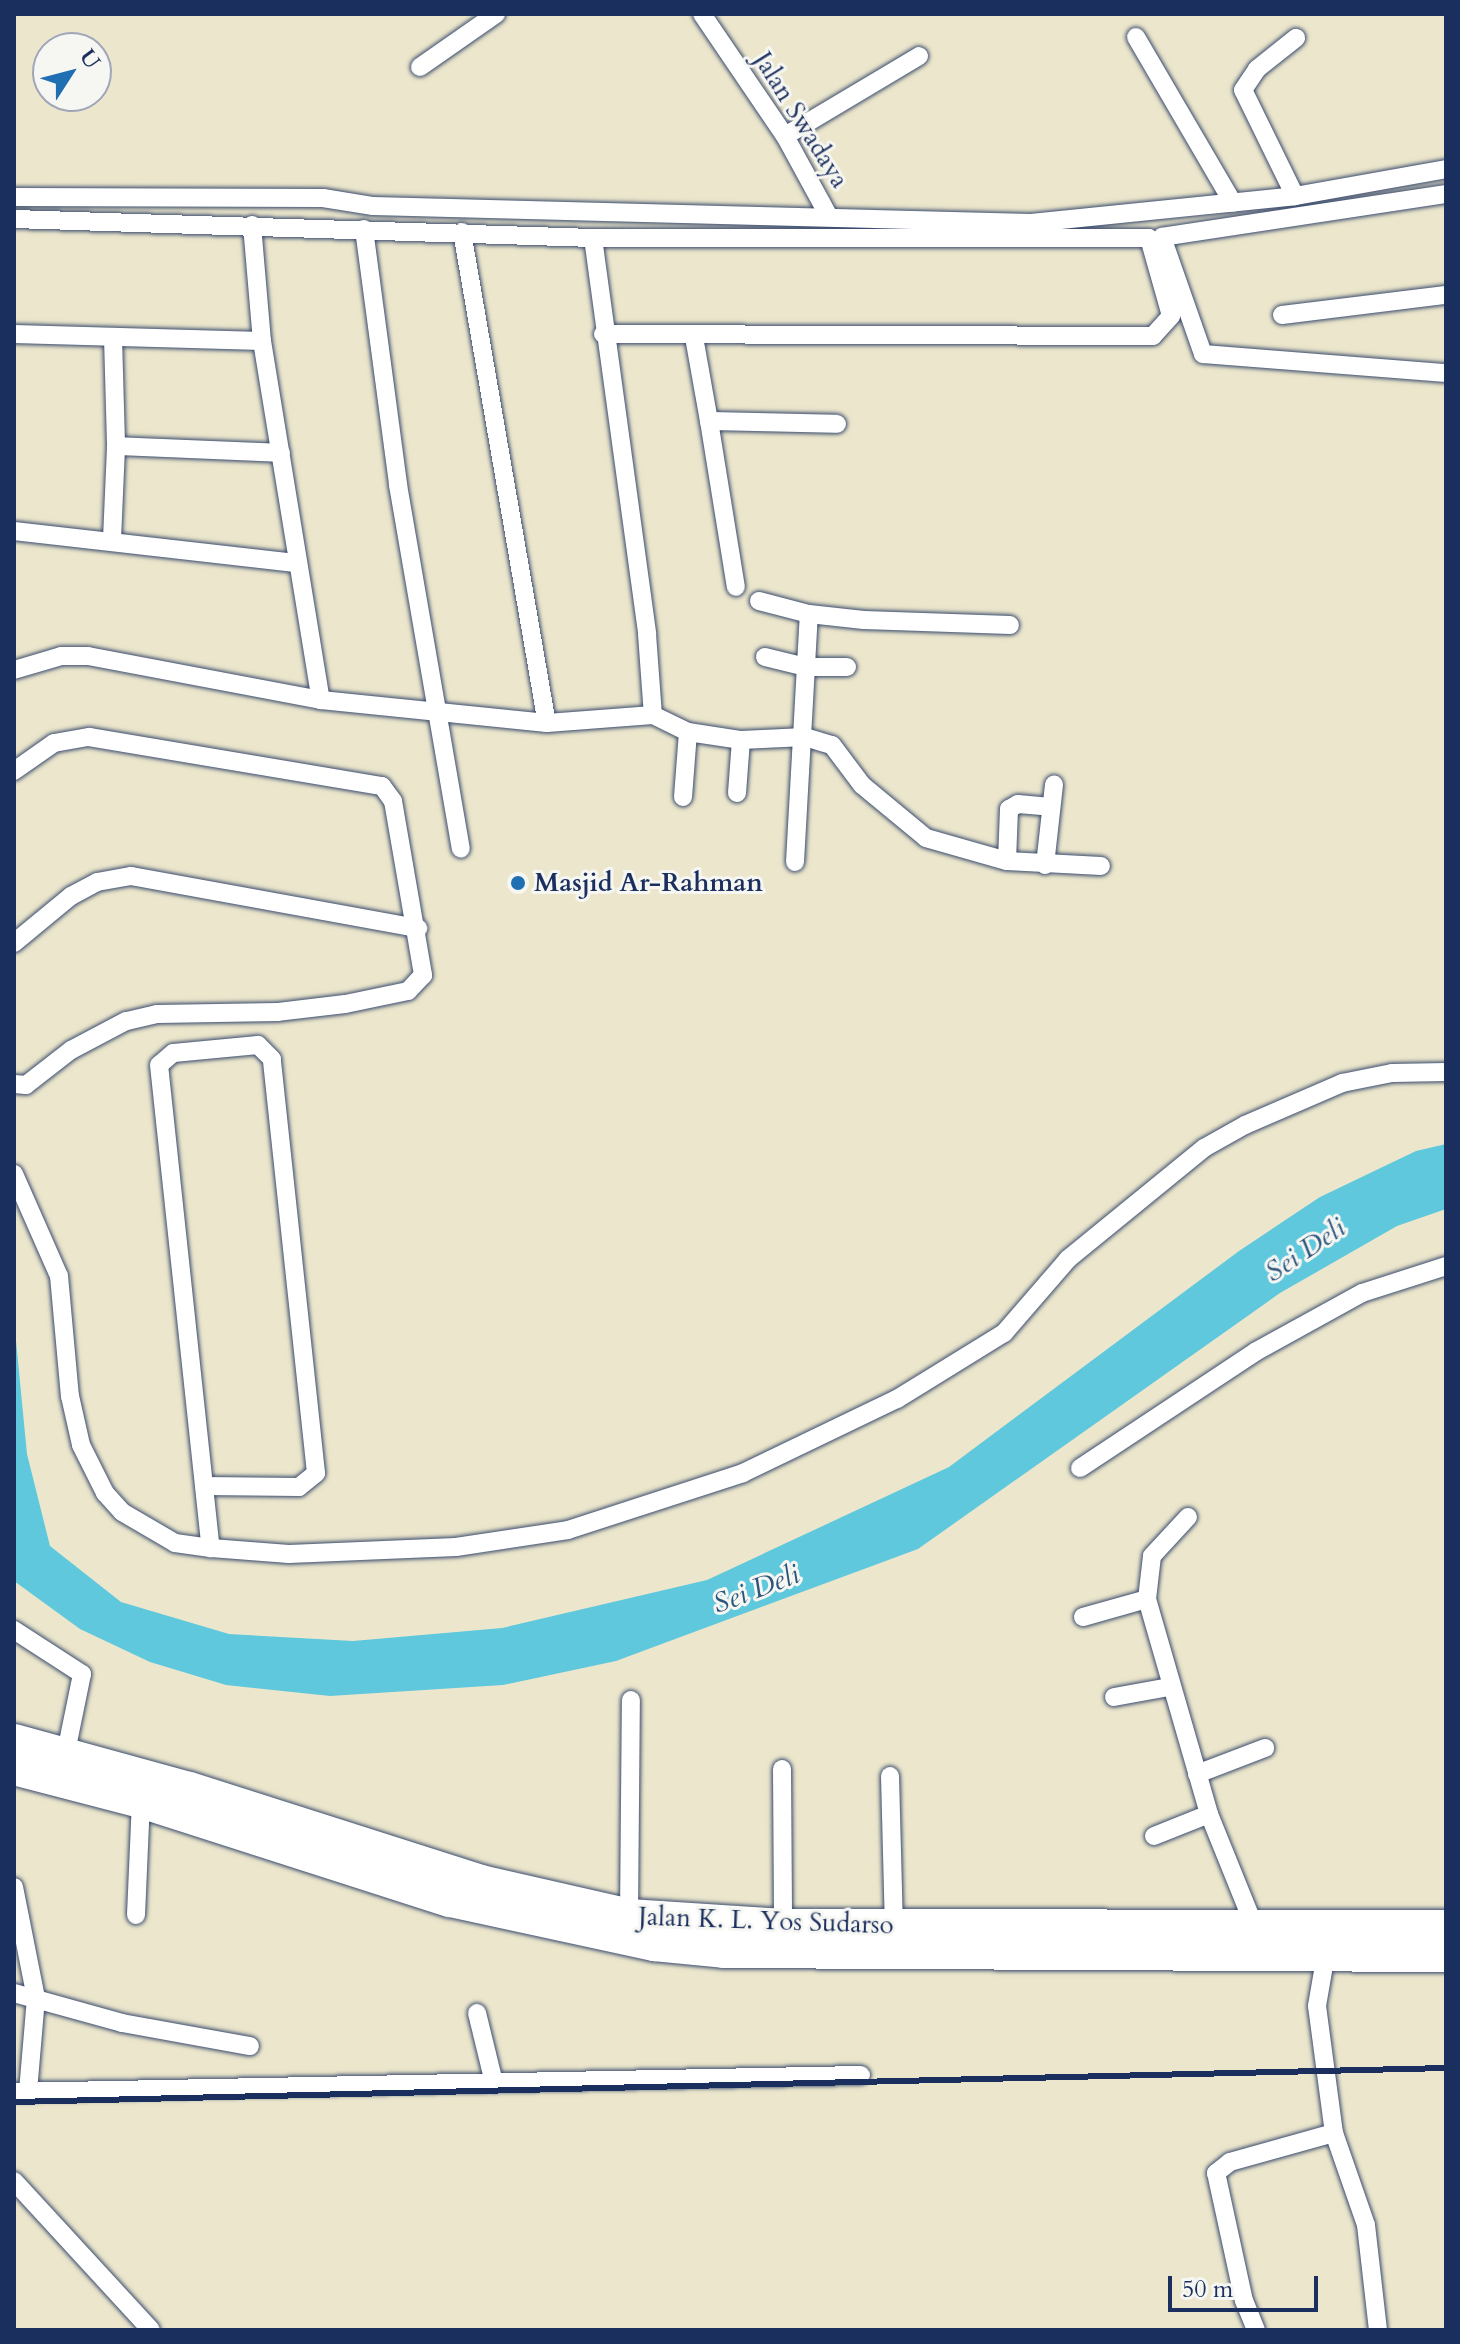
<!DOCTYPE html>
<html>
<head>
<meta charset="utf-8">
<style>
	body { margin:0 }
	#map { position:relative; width:1460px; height:2344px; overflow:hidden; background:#ece7cc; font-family:Cardo,serif }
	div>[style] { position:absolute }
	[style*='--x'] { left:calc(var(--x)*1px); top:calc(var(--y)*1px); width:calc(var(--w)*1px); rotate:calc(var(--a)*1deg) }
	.water>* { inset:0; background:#60c8dd }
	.roads { filter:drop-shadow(0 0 2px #3a4b6e) drop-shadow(0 0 2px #3a4b6e) }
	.street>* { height:18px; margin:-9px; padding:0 9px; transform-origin:9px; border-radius:9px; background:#fff }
	.highway>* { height:34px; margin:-17px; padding:0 17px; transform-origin:17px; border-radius:17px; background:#fff }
	.rail>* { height:6px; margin:-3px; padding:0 3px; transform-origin:3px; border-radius:3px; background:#1b2f5e }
	.dots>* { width:22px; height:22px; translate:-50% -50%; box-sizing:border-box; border:4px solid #f6f6f2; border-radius:50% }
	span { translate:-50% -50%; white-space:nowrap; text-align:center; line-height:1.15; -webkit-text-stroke:6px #f6f6f2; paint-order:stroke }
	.street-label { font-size:26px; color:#1b2f5e }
	.poi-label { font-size:26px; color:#1b2f5e; font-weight:700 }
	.left { translate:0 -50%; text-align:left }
	.water-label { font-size:28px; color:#2c557e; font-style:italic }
	.frame { position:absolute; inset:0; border:16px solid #1b2f5e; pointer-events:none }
	.north { position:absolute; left:32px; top:32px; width:80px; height:80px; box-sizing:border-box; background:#f6f6f2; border:2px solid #9ea6b7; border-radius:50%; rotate:54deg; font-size:22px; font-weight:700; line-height:32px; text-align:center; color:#1b2f5e }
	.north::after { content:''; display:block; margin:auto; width:28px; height:36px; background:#1f6fb2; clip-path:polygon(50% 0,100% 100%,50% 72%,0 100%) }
	.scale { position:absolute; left:1168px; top:2276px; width:150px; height:36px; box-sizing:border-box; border:4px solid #1b2f5e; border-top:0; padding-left:10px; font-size:24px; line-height:28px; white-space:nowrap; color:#1b2f5e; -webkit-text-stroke:6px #f6f6f2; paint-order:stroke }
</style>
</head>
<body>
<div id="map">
	<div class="water">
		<i style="clip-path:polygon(1446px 1144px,1446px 1209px,1397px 1226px,1280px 1293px,918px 1549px,616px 1661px,503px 1685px,330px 1696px,226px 1685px,150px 1662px,80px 1629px,14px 1581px,14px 1320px,27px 1454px,50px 1546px,121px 1602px,229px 1634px,353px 1641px,502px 1628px,707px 1580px,949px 1467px,1239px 1251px,1320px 1197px,1416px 1151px)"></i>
	</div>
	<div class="roads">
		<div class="street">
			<i style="--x:702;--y:14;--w:148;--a:55.8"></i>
			<i style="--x:785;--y:136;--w:90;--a:61.4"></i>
			<i style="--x:1136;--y:37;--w:192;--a:59.7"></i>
			<i style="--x:420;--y:67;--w:93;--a:-34.9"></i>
			<i style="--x:785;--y:136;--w:156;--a:-30.8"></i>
			<i style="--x:1446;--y:194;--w:287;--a:171.4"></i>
			<i style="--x:1162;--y:237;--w:124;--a:70.7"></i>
			<i style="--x:1203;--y:354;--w:244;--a:4.5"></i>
			<i style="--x:1295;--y:196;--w:118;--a:-116.1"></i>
			<i style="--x:1243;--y:90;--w:25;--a:-56"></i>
			<i style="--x:1257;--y:69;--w:50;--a:-38.5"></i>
			<i style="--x:14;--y:197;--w:309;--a:0.2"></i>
			<i style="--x:323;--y:198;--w:51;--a:9.1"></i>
			<i style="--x:373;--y:206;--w:658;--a:1.48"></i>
			<i style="--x:1031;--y:223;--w:265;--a:-5.8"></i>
			<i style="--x:1295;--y:196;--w:153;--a:-10.1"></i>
			<i style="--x:14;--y:219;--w:579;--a:1.88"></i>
			<i style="--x:593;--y:238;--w:556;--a:0"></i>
			<i style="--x:1149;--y:238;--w:81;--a:74.2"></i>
			<i style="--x:1171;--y:316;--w:27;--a:132"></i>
			<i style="--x:1153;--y:336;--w:550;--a:-179.79"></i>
			<i style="--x:252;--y:225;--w:116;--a:85.1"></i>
			<i style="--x:262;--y:341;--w:364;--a:80.7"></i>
			<i style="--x:364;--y:229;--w:258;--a:82.4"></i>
			<i style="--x:398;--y:485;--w:369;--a:80.2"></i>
			<i style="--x:462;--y:232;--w:498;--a:80.2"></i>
			<i style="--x:593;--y:238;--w:400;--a:82.2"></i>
			<i style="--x:647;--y:634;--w:81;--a:85.8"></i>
			<i style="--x:1282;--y:315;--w:165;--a:-7"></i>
			<i style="--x:14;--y:334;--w:248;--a:1.6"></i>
			<i style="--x:113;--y:337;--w:109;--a:88.4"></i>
			<i style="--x:694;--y:337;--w:85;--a:79.9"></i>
			<i style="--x:709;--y:421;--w:128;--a:1.3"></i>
			<i style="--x:709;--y:421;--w:168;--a:80.8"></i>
			<i style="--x:14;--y:531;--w:283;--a:6.5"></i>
			<i style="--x:112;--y:539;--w:93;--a:-87.5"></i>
			<i style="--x:116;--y:446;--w:165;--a:2.4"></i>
			<i style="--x:759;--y:601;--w:52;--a:14.6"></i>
			<i style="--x:809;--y:614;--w:55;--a:6.2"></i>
			<i style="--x:864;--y:620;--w:146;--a:2"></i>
			<i style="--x:765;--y:657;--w:42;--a:13.7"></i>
			<i style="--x:806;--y:667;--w:41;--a:0"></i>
			<i style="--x:14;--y:670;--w:49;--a:-16.6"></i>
			<i style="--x:61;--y:656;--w:27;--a:0"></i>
			<i style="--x:88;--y:656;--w:237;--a:10.7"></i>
			<i style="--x:321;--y:700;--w:227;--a:5.8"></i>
			<i style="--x:547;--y:723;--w:106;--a:-4.3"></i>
			<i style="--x:653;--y:715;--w:39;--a:26"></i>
			<i style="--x:688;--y:732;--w:54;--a:8.6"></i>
			<i style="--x:741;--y:740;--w:64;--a:-2.7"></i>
			<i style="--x:805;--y:737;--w:28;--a:17"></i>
			<i style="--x:832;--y:745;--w:50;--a:53.1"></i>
			<i style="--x:862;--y:785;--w:83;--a:39.6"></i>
			<i style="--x:926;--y:838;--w:84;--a:15.9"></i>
			<i style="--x:1007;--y:861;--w:94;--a:3"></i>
			<i style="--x:14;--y:771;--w:49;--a:-35"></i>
			<i style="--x:54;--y:743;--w:36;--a:-10"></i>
			<i style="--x:89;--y:737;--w:297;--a:9.5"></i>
			<i style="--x:382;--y:786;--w:19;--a:54"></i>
			<i style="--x:393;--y:801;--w:177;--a:80.2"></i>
			<i style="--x:423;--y:975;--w:22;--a:133"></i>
			<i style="--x:408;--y:991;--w:64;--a:168.3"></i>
			<i style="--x:345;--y:1004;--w:67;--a:173.2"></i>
			<i style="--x:278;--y:1012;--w:121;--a:179.1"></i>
			<i style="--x:157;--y:1014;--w:32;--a:167"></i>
			<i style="--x:126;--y:1021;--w:62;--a:152.2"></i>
			<i style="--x:71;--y:1050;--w:57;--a:142.1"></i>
			<i style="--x:26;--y:1085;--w:12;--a:-175"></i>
			<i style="--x:737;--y:793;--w:53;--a:-85.7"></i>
			<i style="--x:683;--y:797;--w:65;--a:-85.6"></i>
			<i style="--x:1007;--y:861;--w:52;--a:-87.8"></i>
			<i style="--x:1009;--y:809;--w:10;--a:-29"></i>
			<i style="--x:1018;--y:804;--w:33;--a:5"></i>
			<i style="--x:795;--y:862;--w:248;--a:-86.8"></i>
			<i style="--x:1045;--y:865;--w:81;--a:-83.6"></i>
			<i style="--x:14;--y:943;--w:74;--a:-39.5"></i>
			<i style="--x:71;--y:896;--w:30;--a:-28"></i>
			<i style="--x:97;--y:882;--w:35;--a:-10"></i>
			<i style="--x:131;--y:876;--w:292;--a:10.3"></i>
			<i style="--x:14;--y:1174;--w:111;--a:66.2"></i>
			<i style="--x:59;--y:1276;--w:121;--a:84.8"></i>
			<i style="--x:70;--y:1396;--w:50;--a:77.3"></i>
			<i style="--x:81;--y:1445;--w:54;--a:63.4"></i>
			<i style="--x:105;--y:1493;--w:25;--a:48"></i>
			<i style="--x:122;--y:1512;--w:61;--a:30.3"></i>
			<i style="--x:175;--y:1543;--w:36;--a:8"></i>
			<i style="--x:211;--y:1548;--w:78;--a:4.4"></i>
			<i style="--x:289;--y:1554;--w:167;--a:-2.4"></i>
			<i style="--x:456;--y:1547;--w:113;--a:-8.6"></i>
			<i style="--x:568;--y:1530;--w:184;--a:-18"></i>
			<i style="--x:743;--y:1473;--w:171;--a:-25.7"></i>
			<i style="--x:897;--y:1399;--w:126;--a:-31.7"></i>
			<i style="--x:1004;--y:1333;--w:98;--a:-49.1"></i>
			<i style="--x:1068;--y:1259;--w:176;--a:-39.2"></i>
			<i style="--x:1204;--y:1148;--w:47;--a:-29.3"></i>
			<i style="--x:1245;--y:1125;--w:106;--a:-23.4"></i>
			<i style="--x:1342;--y:1083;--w:51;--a:-11.3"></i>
			<i style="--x:1392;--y:1073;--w:54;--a:-1.1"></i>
			<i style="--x:1080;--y:1468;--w:210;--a:-33.5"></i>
			<i style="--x:1255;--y:1352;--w:122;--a:-28.9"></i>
			<i style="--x:1362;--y:1293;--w:88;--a:-17.8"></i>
			<i style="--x:204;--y:1486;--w:95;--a:0.6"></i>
			<i style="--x:299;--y:1487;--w:22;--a:-39"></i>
			<i style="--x:316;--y:1473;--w:416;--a:-96.1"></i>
			<i style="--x:272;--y:1059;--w:20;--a:-135"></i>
			<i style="--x:258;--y:1045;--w:85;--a:174.6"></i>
			<i style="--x:173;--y:1053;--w:18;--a:139"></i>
			<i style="--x:159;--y:1065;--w:486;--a:83.9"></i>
			<i style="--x:1188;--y:1517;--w:53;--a:132.7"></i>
			<i style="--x:1152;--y:1556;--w:43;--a:96.6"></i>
			<i style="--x:1147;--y:1599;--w:224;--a:73.9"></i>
			<i style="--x:1209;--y:1814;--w:123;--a:68"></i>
			<i style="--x:1083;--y:1617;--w:66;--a:-15.7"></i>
			<i style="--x:14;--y:1630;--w:81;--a:32.9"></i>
			<i style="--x:82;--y:1674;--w:80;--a:101.6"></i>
			<i style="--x:1114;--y:1697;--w:56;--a:-10.3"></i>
			<i style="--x:782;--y:1769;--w:157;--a:89.6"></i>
			<i style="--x:1197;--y:1774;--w:73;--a:-20.9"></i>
			<i style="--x:890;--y:1776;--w:150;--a:88.5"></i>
			<i style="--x:1154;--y:1836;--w:59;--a:-21.8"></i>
			<i style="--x:14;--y:1887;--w:113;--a:78.8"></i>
			<i style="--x:36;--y:1998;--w:94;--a:94.9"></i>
			<i style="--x:136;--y:1915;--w:114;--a:-87.5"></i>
			<i style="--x:629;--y:1916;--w:216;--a:-89.5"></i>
			<i style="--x:1327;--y:1948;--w:59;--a:99.8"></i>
			<i style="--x:1317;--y:2006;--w:128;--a:82.4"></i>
			<i style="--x:1334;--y:2133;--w:97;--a:70.8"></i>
			<i style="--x:1366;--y:2225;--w:106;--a:83.5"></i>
			<i style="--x:14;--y:1993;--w:112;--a:15.5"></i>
			<i style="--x:122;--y:2023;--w:130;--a:10.2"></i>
			<i style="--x:477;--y:2013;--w:72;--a:76.3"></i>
			<i style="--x:14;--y:2092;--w:847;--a:-1.15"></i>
			<i style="--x:14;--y:2181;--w:202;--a:47.4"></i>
			<i style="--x:1256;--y:2330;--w:31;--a:-112"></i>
			<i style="--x:1244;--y:2301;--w:131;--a:-102.3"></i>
			<i style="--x:1216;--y:2173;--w:18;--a:-38"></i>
			<i style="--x:1230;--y:2162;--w:108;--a:-15.6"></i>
		</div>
		<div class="highway">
			<i style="--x:14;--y:1741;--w:182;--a:15.3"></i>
			<i style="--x:190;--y:1789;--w:305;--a:17.7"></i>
			<i style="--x:481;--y:1882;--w:152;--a:12.9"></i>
			<i style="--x:629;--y:1916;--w:154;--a:3.7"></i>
			<i style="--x:783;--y:1926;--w:663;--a:0.09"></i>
			<i style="--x:14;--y:1768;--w:131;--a:14.6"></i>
			<i style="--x:141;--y:1801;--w:324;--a:17.8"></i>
			<i style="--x:450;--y:1900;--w:209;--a:12.2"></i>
			<i style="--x:654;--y:1944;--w:70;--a:5.7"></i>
			<i style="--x:724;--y:1951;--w:722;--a:0.32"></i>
		</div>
	</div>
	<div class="rail">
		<i style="--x:14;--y:2102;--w:1432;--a:-1.36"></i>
	</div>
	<div class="dots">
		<i style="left:518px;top:883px;background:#1f6fb2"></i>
	</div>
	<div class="street-label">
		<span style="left:801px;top:120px;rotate:58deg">Jalan Swadaya</span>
		<span style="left:766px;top:1921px;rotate:2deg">Jalan K. L. Yos Sudarso</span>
	</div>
	<div class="poi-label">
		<span class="left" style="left:534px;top:883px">Masjid Ar-Rahman</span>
	</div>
	<div class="water-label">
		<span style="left:1305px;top:1250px;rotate:-34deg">Sei Deli</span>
		<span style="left:756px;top:1589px;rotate:-21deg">Sei Deli</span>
	</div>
	<div class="frame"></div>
	<div class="north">U</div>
	<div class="scale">50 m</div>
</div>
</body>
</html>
